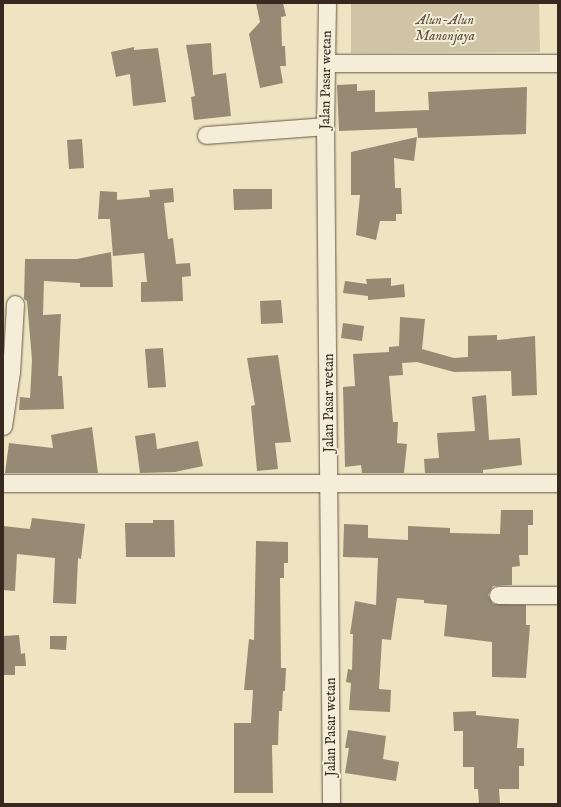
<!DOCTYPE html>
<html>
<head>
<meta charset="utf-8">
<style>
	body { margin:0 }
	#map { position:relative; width:561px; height:807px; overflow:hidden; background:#eee4c1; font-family:"IM FELL English",serif }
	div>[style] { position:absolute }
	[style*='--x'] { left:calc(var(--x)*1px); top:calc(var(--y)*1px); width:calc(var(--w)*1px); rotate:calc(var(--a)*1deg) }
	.green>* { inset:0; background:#cfc4a6 }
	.building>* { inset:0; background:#968a74 }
	.roads { filter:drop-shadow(0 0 1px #655748) drop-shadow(0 0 1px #655748) }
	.street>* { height:17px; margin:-8.5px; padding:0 8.5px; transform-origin:8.5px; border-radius:8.5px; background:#f4edd7 }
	span { translate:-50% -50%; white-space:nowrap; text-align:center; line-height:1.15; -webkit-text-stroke:4px #f4edd7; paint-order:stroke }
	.park-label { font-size:14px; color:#5d4f42; font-style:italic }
	.street-label { font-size:14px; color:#372820 }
	.frame { position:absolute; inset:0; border:4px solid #372820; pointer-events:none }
</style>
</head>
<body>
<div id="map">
	<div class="green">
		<i style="clip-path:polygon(351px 3px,539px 3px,540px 52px,351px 53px)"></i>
	</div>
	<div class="building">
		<i style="clip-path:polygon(256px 3px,283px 3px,286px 16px,281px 17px,282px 46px,285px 46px,286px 66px,280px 66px,283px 83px,260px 88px,249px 34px,260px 22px)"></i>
		<i style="clip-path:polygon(211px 43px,213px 75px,226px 73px,231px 116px,194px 120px,191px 97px,195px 96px,186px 45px)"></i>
		<i style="clip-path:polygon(134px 47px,134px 50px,158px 48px,166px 102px,133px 106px,130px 74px,116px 77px,111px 52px)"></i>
		<i style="clip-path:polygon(357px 84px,357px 91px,375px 90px,375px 112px,429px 110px,428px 92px,527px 87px,526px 134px,418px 138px,417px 128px,339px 131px,337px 85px)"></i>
		<i style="clip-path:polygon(417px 137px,414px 161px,394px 158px,395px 188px,401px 188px,402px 214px,396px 214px,396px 221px,380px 221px,376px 240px,356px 235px,360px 195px,351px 195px,351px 152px)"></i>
		<i style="clip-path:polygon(82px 139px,84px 168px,69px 169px,67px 140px)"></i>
		<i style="clip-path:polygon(173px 188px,174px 202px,164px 203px,168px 239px,173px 238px,176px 264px,190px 263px,191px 276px,182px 277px,183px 301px,141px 302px,141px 282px,147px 282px,144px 253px,113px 256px,110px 219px,98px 219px,100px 191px,117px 192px,117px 200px,150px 197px,149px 190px)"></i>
		<i style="clip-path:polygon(233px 189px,272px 189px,272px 209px,234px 210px)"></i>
		<i style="clip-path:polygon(111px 252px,113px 287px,80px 287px,80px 283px,44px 281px,43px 315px,61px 314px,58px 376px,62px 376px,64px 409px,19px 410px,20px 397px,30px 398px,32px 360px,27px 301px,24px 299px,25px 259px,77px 259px)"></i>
		<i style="clip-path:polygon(391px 278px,391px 286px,404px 284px,405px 297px,368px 300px,368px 296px,343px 293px,345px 281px,367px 284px,366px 279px)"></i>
		<i style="clip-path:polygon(281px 300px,283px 323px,261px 324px,260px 301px)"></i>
		<i style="clip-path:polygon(400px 317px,425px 319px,422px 349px,454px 358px,468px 357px,468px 336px,497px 335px,497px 340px,535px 336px,537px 395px,512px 396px,511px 371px,454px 372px,417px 362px,402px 363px,403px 375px,389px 376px,393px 422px,398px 422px,397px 443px,407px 444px,404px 473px,362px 473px,361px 465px,345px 467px,343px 387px,355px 386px,353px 354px,389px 352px,389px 347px,399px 346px)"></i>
		<i style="clip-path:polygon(343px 323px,364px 326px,362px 341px,341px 338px)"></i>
		<i style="clip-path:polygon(163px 348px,166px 387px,148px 388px,145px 349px)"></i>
		<i style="clip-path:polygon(278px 355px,291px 442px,275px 443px,278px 469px,257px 471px,251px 406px,255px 405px,247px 358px)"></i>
		<i style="clip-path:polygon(486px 395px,489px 440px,520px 438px,522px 465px,483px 470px,483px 473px,425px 473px,424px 459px,439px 458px,437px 433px,475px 431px,472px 397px)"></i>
		<i style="clip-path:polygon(92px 427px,98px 473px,5px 473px,9px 443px,53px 448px,51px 435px)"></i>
		<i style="clip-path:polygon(155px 433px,157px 449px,198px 441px,203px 466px,175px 472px,140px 473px,135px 436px)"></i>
		<i style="clip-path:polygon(501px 510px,533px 510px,533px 525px,528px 525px,528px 555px,519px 555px,520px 566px,512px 567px,512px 585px,493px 586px,488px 595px,493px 604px,526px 605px,526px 625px,530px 625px,526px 678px,492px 677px,492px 642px,444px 636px,447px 605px,424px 603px,424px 600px,397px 598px,391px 640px,382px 639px,379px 689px,391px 690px,390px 712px,349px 710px,351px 683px,346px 682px,348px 669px,352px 670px,353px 634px,350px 634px,355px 601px,376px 605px,378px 558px,343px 557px,344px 524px,368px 525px,368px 538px,408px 540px,408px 526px,450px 528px,450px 533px,500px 534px)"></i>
		<i style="clip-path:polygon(32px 518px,85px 524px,81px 559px,78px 558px,76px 604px,53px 603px,55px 558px,17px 554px,15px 591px,3px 590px,3px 526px,30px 529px)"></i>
		<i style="clip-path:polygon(153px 520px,174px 520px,175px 557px,126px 557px,125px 523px,153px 523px)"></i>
		<i style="clip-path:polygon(256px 541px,288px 542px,288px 563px,284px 563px,284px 578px,280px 578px,281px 668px,286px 668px,285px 691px,283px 691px,282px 711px,279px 711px,278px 745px,272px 745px,273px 793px,234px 793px,234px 723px,251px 723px,253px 690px,244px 690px,249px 639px,254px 640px)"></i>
		<i style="clip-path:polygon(19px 635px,21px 654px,25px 653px,26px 666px,15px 666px,15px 675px,3px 675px,3px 636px)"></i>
		<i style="clip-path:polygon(50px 636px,67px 636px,66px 650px,50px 649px)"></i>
		<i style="clip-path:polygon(476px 711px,476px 715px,519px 719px,517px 748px,524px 748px,524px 766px,519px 766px,519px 789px,499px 789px,500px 804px,479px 804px,478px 789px,474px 789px,474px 767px,463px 767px,463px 731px,454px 731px,453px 712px)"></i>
		<i style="clip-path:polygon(348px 730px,386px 736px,383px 759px,399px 762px,396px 781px,345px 773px,349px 748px,345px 748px)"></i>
	</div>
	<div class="roads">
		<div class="street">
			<i style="--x:327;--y:3;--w:123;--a:90.9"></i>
			<i style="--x:325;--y:126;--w:678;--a:89.49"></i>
			<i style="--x:328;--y:63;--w:230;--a:0"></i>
			<i style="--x:206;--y:135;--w:119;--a:-4.3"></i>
			<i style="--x:3;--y:426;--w:55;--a:-81.6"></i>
			<i style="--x:11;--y:372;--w:68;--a:-86.6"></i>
			<i style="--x:3;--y:483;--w:555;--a:0"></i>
			<i style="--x:498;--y:595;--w:60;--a:0"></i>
		</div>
	</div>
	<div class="park-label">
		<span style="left:445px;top:28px">Alun-Alun<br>Manonjaya</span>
	</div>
	<div class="street-label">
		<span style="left:326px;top:80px;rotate:-89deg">Jalan Pasar wetan</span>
		<span style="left:329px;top:403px;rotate:-90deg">Jalan Pasar wetan</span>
		<span style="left:331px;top:727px;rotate:-90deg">Jalan Pasar wetan</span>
	</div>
	<div class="frame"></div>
</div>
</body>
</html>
